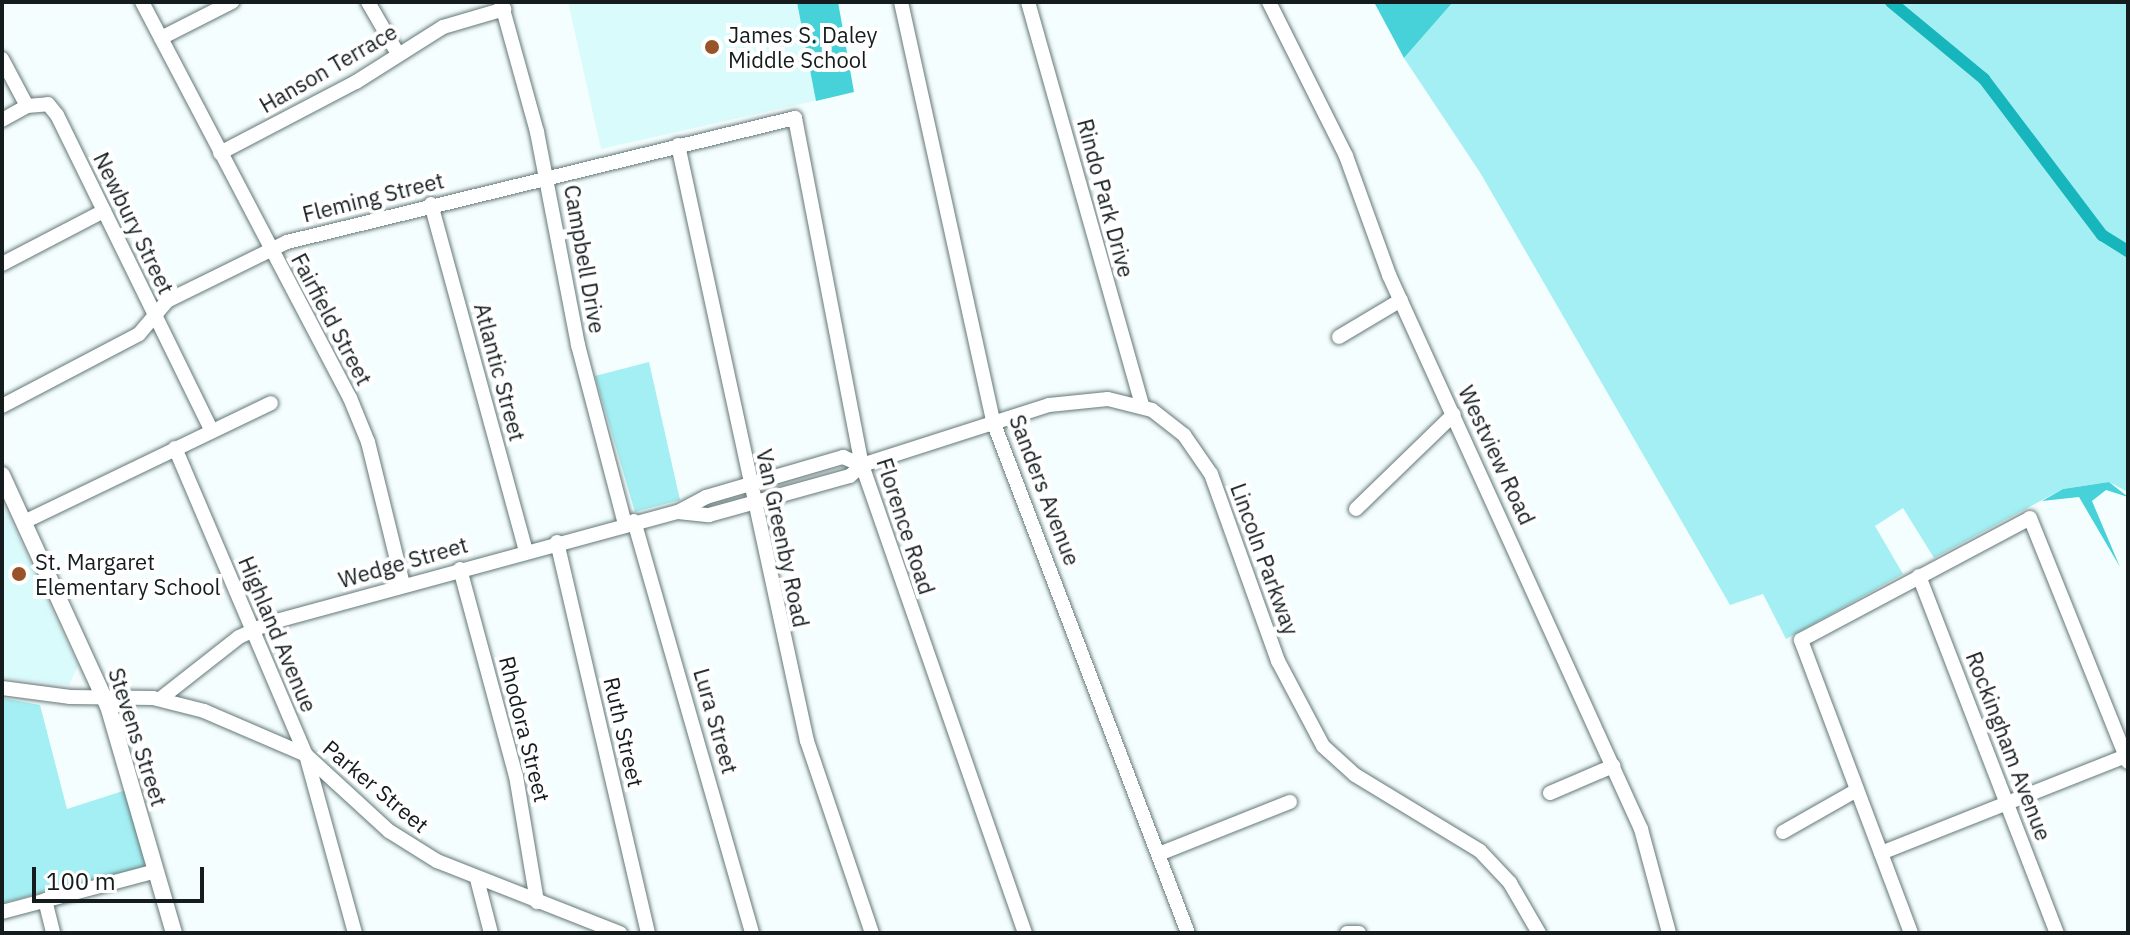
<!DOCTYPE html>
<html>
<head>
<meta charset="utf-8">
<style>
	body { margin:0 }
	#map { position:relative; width:2130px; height:935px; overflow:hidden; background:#f5fefe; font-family:"IBM Plex Sans",sans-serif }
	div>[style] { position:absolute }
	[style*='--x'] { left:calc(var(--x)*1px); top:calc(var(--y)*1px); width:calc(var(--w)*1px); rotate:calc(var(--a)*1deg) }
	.built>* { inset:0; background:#dafbfc }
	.green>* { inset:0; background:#a4eff3 }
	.forest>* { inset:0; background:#46d2d8 }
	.canal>* { height:12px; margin:-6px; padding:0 6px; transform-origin:6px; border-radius:6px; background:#16b6bc }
	.roads { filter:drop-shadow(0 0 2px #647778) drop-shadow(0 0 2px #647778) }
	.minor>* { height:14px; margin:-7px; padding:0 7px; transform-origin:7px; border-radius:7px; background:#fff }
	.major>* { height:16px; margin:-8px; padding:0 8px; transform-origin:8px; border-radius:8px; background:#fff }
	.dots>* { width:22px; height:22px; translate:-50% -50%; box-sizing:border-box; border:4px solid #fff; border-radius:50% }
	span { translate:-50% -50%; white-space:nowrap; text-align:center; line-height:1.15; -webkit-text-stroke:8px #fff; paint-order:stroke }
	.poi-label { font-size:22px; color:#141c1d }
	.left { translate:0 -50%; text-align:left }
	.street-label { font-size:22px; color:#141c1d }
	.frame { position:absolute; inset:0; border:4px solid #141c1d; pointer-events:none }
	.scale { position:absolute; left:32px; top:867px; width:172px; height:36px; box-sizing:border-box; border:4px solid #141c1d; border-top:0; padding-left:10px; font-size:24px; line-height:28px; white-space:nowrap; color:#141c1d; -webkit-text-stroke:6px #fff; paint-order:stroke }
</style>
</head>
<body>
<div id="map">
	<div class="built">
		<i style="clip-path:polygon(568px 2px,838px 2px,854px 92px,601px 149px)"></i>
		<i style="clip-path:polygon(2px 501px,78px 666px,69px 685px,2px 678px)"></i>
	</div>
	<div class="green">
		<i style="clip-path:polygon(1453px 2px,2128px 2px,2128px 492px,2109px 482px,2063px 489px,1934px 558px,1903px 508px,1875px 526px,1903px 574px,1786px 639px,1763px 594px,1730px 605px,1481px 174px,1404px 58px)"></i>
		<i style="clip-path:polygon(649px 362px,680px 500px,635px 512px,595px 376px)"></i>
		<i style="clip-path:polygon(2px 698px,40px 705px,67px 809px,126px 790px,147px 866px,2px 903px)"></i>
	</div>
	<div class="forest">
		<i style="clip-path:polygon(797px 2px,838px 2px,854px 92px,816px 101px)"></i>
		<i style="clip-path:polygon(1374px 2px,1453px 2px,1404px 58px)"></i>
		<i style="clip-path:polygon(2109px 482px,2128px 497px,2106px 490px,2092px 501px,2120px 567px,2079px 497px,2042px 501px,2063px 489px)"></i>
	</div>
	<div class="canal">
		<i style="--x:1891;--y:2;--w:121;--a:39.6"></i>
		<i style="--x:1984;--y:79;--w:196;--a:52.9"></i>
		<i style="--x:2102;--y:235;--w:31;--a:32"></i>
	</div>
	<div class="roads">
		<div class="minor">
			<i style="--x:142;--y:2;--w:447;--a:62.3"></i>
			<i style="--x:350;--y:398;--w:48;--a:67.8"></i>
			<i style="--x:368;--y:442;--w:147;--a:76.2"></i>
			<i style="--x:368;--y:2;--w:60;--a:60"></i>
			<i style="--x:501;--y:2;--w:135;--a:74.5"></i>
			<i style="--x:537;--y:132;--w:217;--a:79.1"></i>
			<i style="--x:578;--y:345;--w:185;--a:75.3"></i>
			<i style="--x:901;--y:2;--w:432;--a:77.6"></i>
			<i style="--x:994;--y:424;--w:545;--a:69.14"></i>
			<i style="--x:1028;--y:2;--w:419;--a:74.2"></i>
			<i style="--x:1269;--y:2;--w:172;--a:63.4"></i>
			<i style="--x:1346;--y:156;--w:127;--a:70.1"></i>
			<i style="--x:1389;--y:275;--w:609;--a:65.54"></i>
			<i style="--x:1641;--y:829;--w:108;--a:74.9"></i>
			<i style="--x:161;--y:38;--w:80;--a:-26.9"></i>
			<i style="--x:2;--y:59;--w:53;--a:62"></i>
			<i style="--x:27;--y:106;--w:21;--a:-5"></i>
			<i style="--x:48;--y:104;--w:14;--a:51"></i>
			<i style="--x:57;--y:115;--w:352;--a:63.9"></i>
			<i style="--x:2;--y:120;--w:29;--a:-29"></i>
			<i style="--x:678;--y:145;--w:610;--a:77.79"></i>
			<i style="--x:807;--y:741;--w:203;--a:71.3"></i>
			<i style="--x:220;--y:153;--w:153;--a:-27.6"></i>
			<i style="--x:356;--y:82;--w:103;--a:-32.3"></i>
			<i style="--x:443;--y:27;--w:64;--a:-16.4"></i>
			<i style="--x:431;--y:204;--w:360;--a:74.7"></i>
			<i style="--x:2;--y:264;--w:115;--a:-27.5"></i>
			<i style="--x:1339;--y:337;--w:72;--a:-30.8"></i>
			<i style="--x:2;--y:406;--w:155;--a:-27.7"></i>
			<i style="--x:139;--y:334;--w:43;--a:-49.7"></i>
			<i style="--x:167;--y:301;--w:134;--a:-26.2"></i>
			<i style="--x:287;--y:242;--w:523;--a:-13.72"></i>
			<i style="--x:795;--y:118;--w:353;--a:79.1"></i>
			<i style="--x:862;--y:465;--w:496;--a:70.8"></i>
			<i style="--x:175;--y:448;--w:334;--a:66.9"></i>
			<i style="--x:306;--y:755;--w:185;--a:74.6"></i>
			<i style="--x:1356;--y:509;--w:136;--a:-44.1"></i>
			<i style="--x:678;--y:512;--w:31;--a:6"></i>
			<i style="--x:709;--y:515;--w:146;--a:-15.5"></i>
			<i style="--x:850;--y:476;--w:16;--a:-43"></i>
			<i style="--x:862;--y:465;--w:196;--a:-17.8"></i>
			<i style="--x:1049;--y:405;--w:59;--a:-5.8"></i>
			<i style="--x:1108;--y:399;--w:45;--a:14"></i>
			<i style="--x:1152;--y:410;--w:41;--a:38"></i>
			<i style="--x:1184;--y:435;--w:47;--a:55.3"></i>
			<i style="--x:1211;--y:474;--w:199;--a:70.3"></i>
			<i style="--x:1278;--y:661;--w:96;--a:62.1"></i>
			<i style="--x:1323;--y:746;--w:43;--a:42.2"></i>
			<i style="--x:1355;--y:775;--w:146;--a:31.3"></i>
			<i style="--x:1480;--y:851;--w:44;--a:46.8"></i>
			<i style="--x:1510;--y:883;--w:58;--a:59.9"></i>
			<i style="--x:634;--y:521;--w:429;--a:74"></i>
			<i style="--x:24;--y:522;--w:274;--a:-25.7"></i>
			<i style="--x:557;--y:542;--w:401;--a:76.9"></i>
			<i style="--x:460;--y:569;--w:214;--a:74.9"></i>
			<i style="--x:516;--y:776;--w:128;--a:80.5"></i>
			<i style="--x:1919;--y:576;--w:383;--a:68.9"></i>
			<i style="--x:2;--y:688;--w:69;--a:7.5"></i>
			<i style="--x:70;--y:697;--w:83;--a:0.7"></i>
			<i style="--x:153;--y:698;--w:53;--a:14.3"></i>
			<i style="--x:204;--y:711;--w:111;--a:23.3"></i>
			<i style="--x:306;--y:755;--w:113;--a:42.5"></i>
			<i style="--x:389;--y:831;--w:57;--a:32"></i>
			<i style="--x:437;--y:861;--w:197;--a:21.5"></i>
			<i style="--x:160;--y:699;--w:100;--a:-38.1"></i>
			<i style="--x:239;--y:637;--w:33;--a:-25"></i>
			<i style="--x:269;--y:623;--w:424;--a:-15.2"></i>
			<i style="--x:678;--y:512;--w:32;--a:-28"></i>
			<i style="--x:706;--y:497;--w:143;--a:-16.3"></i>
			<i style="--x:843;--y:457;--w:21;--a:23"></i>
			<i style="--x:1550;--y:793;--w:69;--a:-23.2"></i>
			<i style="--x:1783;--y:832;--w:85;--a:-29.6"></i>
			<i style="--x:1881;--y:853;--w:266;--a:-21.6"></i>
			<i style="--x:1159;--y:854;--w:141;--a:-21.7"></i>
			<i style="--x:477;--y:879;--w:56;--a:75.5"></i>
			<i style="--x:45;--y:900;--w:34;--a:76"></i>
			<i style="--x:2;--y:912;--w:159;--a:-14.9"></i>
			<i style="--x:1347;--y:933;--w:12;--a:0"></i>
			<i style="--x:1911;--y:933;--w:313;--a:-110.6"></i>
			<i style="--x:1801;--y:640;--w:259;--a:-28"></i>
			<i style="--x:2030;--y:518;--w:263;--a:68.1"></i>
		</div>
		<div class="major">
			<i style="--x:2;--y:475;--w:254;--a:65.4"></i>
			<i style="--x:108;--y:706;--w:236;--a:73.8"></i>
		</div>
	</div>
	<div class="dots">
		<i style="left:712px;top:47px;background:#985328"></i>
		<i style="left:19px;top:574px;background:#985328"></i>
	</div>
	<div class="poi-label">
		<span class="left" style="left:728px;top:47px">James S. Daley<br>Middle School</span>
		<span class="left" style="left:35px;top:574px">St. Margaret<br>Elementary School</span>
	</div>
	<div class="street-label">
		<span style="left:328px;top:68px;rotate:-30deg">Hanson Terrace</span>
		<span style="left:373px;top:197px;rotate:-14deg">Fleming Street</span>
		<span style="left:1106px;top:198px;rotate:75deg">Rindo Park Drive</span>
		<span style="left:134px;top:223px;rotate:64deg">Newbury Street</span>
		<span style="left:585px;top:259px;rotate:80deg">Campbell Drive</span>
		<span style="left:332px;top:319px;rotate:62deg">Fairfield Street</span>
		<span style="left:500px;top:372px;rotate:75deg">Atlantic Street</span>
		<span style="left:1497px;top:455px;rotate:65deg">Westview Road</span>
		<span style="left:1045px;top:490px;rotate:69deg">Sanders Avenue</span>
		<span style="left:906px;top:526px;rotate:72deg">Florence Road</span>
		<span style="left:783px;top:538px;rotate:78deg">Van Greenby Road</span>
		<span style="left:1265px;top:559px;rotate:70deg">Lincoln Parkway</span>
		<span style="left:403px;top:562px;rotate:-16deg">Wedge Street</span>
		<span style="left:278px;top:634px;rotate:67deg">Highland Avenue</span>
		<span style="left:716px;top:721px;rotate:74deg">Lura Street</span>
		<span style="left:525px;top:729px;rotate:76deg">Rhodora Street</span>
		<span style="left:624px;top:732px;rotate:77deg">Ruth Street</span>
		<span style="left:138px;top:737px;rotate:72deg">Stevens Street</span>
		<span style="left:2009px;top:746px;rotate:69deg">Rockingham Avenue</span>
		<span style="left:376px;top:786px;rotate:40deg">Parker Street</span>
	</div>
	<div class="frame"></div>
	<div class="scale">100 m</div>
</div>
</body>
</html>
